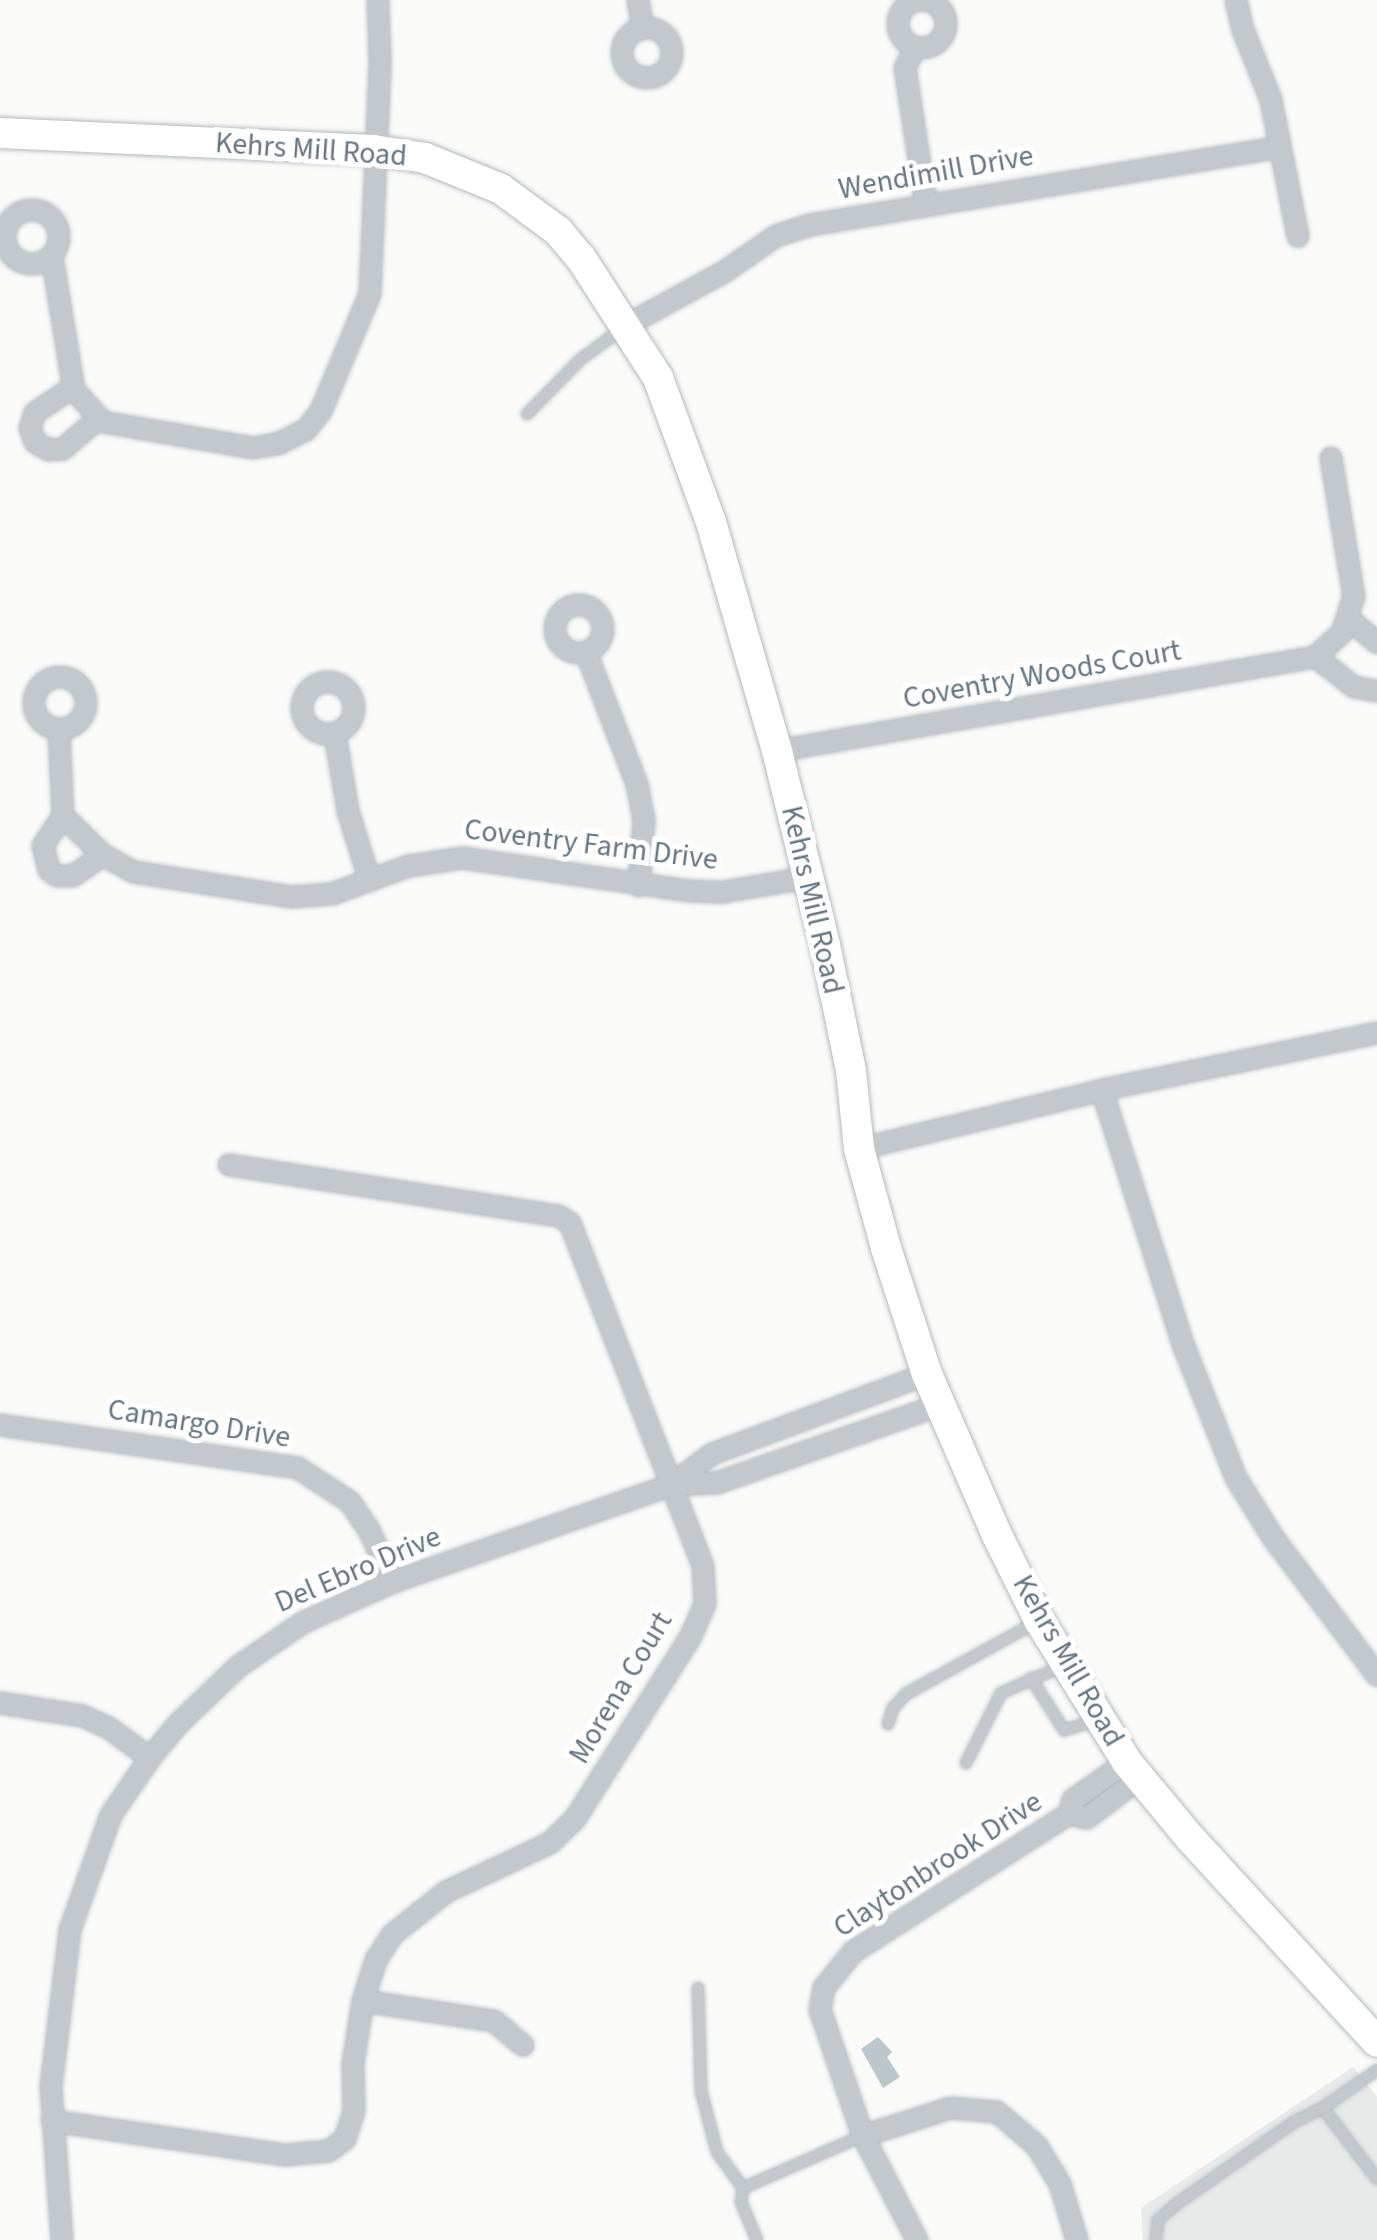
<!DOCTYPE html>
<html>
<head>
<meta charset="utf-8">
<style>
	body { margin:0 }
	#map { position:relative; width:1377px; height:2240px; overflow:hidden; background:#fafaf8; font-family:"Source Sans 3",sans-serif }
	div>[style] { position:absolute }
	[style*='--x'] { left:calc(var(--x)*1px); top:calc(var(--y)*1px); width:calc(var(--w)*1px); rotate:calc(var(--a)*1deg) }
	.built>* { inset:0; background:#e8e9e9 }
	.water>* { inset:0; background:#bbc7cb }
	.roads { filter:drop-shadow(0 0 2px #b3babf) drop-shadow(0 0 2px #b3babf) }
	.lane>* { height:10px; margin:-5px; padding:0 5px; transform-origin:5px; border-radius:5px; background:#c3c8cc }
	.street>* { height:20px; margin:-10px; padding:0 10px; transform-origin:10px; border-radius:10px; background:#c3c8cc }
	.street>.ring { margin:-10px; padding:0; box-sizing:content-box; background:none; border:20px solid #c3c8cc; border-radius:50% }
	.secondary>* { height:30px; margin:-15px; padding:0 15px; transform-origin:15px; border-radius:15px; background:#fff }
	span { translate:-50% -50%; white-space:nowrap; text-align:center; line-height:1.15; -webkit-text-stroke:10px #fff; paint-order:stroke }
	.street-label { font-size:30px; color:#657683 }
</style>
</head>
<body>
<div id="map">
	<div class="built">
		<i style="clip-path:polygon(1353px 2067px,1377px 2097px,1377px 2240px,1143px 2240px,1141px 2208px)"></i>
	</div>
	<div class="water">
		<i style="clip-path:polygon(878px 2037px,892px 2052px,887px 2057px,900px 2077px,883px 2088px,861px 2049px)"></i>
	</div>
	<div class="roads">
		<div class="lane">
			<i style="--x:527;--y:414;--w:77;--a:-45.5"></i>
			<i style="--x:581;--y:359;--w:51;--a:-36.2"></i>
			<i style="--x:1031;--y:1678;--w:62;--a:57.6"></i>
			<i style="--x:1064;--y:1730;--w:32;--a:-16"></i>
			<i style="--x:888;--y:1724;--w:17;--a:-73"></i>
			<i style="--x:893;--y:1708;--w:19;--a:-47"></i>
			<i style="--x:906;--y:1694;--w:151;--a:-28.9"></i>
			<i style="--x:966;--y:1763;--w:78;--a:-63.4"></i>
			<i style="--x:1001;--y:1693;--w:70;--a:-23.6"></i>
			<i style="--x:698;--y:1988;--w:103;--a:88.3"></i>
			<i style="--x:701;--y:2091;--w:63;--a:75.3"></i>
			<i style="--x:717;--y:2152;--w:44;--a:54.2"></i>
			<i style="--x:1377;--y:2070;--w:66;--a:144.9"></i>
			<i style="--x:1323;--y:2108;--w:89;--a:52.7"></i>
			<i style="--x:757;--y:2240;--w:41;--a:-112.8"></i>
			<i style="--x:741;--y:2202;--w:14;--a:-82"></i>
			<i style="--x:743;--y:2188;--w:130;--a:-23.6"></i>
			<i style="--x:1156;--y:2240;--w:20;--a:-84"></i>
			<i style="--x:1158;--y:2220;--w:23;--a:-41"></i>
			<i style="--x:1175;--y:2205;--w:145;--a:-34.9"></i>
			<i style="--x:1294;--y:2122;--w:32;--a:-26"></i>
		</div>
		<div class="street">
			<i style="--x:638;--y:0;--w:28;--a:80"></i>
			<i style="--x:1236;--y:0;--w:31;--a:77"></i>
			<i style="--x:1243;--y:30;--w:75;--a:68.2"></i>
			<i style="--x:1271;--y:100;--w:139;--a:78.8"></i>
			<i class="ring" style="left:898px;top:0;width:28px;height:28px"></i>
			<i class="ring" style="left:622px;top:28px;width:30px;height:30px"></i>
			<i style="--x:915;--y:47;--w:23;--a:115"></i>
			<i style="--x:905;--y:68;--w:138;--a:81.2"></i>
			<i class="ring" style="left:5px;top:210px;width:34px;height:34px"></i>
			<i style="--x:52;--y:256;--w:136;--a:80.7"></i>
			<i style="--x:74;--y:390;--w:43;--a:47.8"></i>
			<i style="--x:103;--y:422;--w:152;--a:9.8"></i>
			<i style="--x:253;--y:448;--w:27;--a:-10"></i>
			<i style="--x:280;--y:443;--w:29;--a:-27"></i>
			<i style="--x:306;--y:430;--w:24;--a:-52"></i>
			<i style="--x:321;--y:411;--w:127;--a:-67.3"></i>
			<i style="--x:370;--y:294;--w:233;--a:-87.5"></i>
			<i style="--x:380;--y:61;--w:61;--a:-91.9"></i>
			<i style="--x:627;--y:325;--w:111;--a:-28.7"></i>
			<i style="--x:724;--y:272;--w:63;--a:-34.7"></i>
			<i style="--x:776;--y:236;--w:36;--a:-18"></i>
			<i style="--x:810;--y:225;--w:476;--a:-9.4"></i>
			<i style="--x:73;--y:387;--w:46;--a:145.6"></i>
			<i style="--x:35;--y:413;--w:16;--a:108"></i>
			<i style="--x:30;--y:428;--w:15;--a:70"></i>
			<i style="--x:35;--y:442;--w:16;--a:30"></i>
			<i style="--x:49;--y:450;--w:14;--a:-4"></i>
			<i style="--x:63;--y:449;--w:48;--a:-40.7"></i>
			<i class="ring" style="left:555px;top:605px;width:28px;height:28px"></i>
			<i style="--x:1350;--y:620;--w:35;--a:40"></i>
			<i style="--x:586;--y:652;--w:142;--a:68.9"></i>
			<i style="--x:637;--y:784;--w:38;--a:79"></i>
			<i style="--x:644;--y:821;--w:65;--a:94.4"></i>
			<i style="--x:1316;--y:657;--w:48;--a:38.3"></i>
			<i style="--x:1354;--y:687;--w:23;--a:10"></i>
			<i class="ring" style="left:34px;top:677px;width:32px;height:32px"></i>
			<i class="ring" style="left:302px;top:682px;width:32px;height:32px"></i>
			<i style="--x:59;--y:729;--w:87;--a:87.4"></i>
			<i style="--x:63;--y:816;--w:56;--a:44.3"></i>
			<i style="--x:103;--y:855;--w:35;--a:29"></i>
			<i style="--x:134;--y:872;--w:159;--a:9"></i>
			<i style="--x:291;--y:897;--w:41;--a:-4.2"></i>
			<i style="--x:332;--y:894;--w:82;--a:-20"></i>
			<i style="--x:409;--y:866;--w:55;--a:-8.4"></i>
			<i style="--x:463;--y:858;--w:228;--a:8.3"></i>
			<i style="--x:689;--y:891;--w:34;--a:2"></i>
			<i style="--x:723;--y:892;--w:85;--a:-9.5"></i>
			<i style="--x:335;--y:734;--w:78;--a:80.4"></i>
			<i style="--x:348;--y:811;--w:73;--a:72.6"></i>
			<i style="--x:777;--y:751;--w:546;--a:-9.91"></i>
			<i style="--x:1315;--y:657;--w:36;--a:-42"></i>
			<i style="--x:1342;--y:633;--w:38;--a:-72"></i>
			<i style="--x:1354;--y:597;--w:141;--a:-99.4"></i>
			<i style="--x:63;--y:816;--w:36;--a:124"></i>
			<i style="--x:43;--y:846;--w:25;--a:76"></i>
			<i style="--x:49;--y:870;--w:10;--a:37"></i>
			<i style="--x:57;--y:876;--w:16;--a:0"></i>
			<i style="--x:73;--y:876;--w:37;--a:-35"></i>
			<i style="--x:1102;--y:1090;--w:267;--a:72.3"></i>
			<i style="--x:1183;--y:1344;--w:144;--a:68.4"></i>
			<i style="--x:1236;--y:1478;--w:72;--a:58.1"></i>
			<i style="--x:1274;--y:1539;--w:171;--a:52.9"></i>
			<i style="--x:859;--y:1149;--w:250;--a:-13.6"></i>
			<i style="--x:1102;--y:1090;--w:281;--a:-11.7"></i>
			<i style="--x:0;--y:1425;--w:301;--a:8.2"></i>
			<i style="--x:298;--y:1468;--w:62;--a:33.2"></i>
			<i style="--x:350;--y:1502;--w:36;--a:56"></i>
			<i style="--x:370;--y:1532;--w:55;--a:65.3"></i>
			<i style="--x:671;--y:1485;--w:51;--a:-37.1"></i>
			<i style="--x:712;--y:1454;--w:229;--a:-20.4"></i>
			<i style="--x:0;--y:1703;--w:84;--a:8.9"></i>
			<i style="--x:83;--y:1716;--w:29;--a:25"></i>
			<i style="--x:109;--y:1728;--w:51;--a:36.2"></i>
			<i style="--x:150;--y:1758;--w:44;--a:-50.5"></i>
			<i style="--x:178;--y:1724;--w:84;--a:-43.6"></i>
			<i style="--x:239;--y:1666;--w:78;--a:-34.1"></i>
			<i style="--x:304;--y:1622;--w:98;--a:-24.2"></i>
			<i style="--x:393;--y:1582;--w:294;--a:-19.2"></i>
			<i style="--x:671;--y:1485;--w:46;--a:-2.5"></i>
			<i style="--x:717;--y:1483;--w:236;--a:-19.3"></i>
			<i style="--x:1069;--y:1814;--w:18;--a:13"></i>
			<i style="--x:1087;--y:1818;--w:66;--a:-37"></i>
			<i style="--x:363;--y:2001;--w:133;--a:8.7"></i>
			<i style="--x:494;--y:2021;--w:38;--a:40"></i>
			<i style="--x:52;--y:2121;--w:236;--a:8.3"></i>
			<i style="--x:286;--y:2155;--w:43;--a:-5.3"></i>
			<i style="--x:329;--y:2151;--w:20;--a:-37"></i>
			<i style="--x:345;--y:2139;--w:28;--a:-72"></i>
			<i style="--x:354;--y:2112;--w:48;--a:-91.2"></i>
			<i style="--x:353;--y:2064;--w:64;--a:-81"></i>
			<i style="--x:363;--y:2001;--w:43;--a:-72.4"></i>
			<i style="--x:376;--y:1960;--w:30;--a:-57"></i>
			<i style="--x:392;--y:1935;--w:69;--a:-38.5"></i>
			<i style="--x:446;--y:1892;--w:115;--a:-25.2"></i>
			<i style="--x:550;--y:1843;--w:35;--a:-44"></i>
			<i style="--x:575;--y:1819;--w:214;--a:-57.6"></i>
			<i style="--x:690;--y:1638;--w:37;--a:-66"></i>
			<i style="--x:705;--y:1604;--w:38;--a:-93"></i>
			<i style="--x:703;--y:1566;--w:368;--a:-111.2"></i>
			<i style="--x:570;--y:1223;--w:13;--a:-148"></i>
			<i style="--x:559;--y:1216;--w:334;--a:-171.2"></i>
			<i style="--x:863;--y:2136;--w:92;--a:-17.7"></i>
			<i style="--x:951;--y:2108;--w:46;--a:5"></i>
			<i style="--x:997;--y:2112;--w:52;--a:40.4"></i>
			<i style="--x:1037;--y:2146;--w:44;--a:58.8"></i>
			<i style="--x:1060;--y:2184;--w:59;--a:73.1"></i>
			<i style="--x:62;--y:2240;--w:153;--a:-94.1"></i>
			<i style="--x:51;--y:2087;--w:158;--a:-83.1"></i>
			<i style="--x:70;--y:1930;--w:122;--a:-70.4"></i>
			<i style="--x:111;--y:1815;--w:69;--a:-55.6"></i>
			<i style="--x:917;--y:2240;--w:117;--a:-117.4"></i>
			<i style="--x:863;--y:2136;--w:133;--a:-108.8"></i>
			<i style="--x:820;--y:2010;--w:22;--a:-80"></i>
			<i style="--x:824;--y:1988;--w:46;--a:-51.1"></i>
			<i style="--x:853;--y:1952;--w:256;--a:-32.6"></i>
			<i style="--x:1069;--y:1814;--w:15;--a:-74"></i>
			<i style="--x:1073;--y:1800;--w:66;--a:-35.1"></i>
		</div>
		<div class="secondary">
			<i style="--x:0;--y:133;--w:373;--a:2.6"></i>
			<i style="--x:373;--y:150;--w:53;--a:8.7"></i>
			<i style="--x:425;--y:158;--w:82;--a:22.2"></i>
			<i style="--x:501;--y:189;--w:71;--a:36.4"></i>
			<i style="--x:558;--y:231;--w:35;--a:50"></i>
			<i style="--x:581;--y:258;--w:143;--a:57.3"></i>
			<i style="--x:658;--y:378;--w:153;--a:69.8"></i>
			<i style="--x:711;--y:522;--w:238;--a:73.9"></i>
			<i style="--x:777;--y:751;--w:200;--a:76.1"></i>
			<i style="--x:825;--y:945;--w:129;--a:78.3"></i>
			<i style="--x:851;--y:1071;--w:78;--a:84.1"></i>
			<i style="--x:859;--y:1149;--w:103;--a:74.7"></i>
			<i style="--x:886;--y:1248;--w:133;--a:72"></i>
			<i style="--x:927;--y:1374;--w:176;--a:66.5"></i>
			<i style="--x:997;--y:1535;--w:95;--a:63.7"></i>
			<i style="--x:1039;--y:1620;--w:167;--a:58.2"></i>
			<i style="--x:1127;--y:1762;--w:100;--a:50.3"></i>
			<i style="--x:1191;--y:1839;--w:275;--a:47.5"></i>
		</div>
	</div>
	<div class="street-label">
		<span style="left:311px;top:150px;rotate:4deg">Kehrs Mill Road</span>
		<span style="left:936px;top:173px;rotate:-10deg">Wendimill Drive</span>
		<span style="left:1042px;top:675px;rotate:-10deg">Coventry Woods Court</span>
		<span style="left:591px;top:845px;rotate:7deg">Coventry Farm Drive</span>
		<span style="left:812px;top:900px;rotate:77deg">Kehrs Mill Road</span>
		<span style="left:199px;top:1424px;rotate:9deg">Camargo Drive</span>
		<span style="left:358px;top:1570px;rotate:-23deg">Del Ebro Drive</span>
		<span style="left:1068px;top:1661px;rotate:60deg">Kehrs Mill Road</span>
		<span style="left:621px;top:1688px;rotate:-59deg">Morena Court</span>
		<span style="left:938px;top:1865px;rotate:-33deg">Claytonbrook Drive</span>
	</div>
</div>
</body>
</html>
